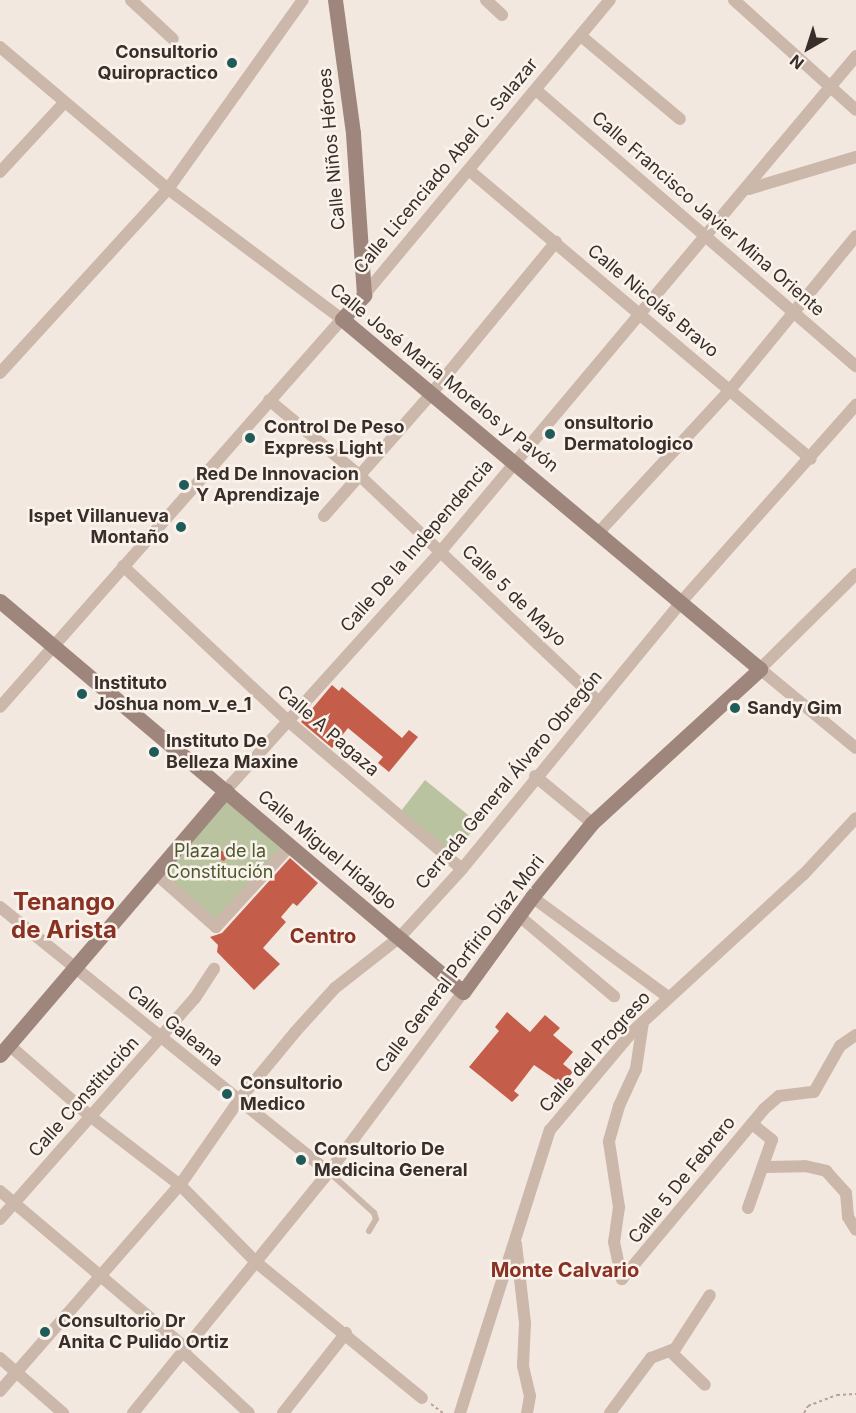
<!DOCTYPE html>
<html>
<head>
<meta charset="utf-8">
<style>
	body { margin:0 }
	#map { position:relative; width:856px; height:1413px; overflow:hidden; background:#f3e8e0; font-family:Inter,sans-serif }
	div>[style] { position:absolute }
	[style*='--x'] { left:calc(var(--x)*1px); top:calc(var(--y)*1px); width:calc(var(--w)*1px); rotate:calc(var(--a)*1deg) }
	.green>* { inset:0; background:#bac39f }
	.building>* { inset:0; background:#c55d4b }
	.path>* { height:2px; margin-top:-1px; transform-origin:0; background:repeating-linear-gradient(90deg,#b8a195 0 3px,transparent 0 6px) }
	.lane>* { height:6px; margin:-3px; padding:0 3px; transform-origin:3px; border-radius:3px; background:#ccb7ab }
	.street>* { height:12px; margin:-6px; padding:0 6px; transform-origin:6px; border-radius:6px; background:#ccb7ab }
	.secondary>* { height:15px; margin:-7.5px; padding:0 7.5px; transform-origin:7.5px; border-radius:7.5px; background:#9f867c }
	.dots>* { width:16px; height:16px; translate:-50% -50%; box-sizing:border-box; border:3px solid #faf3ec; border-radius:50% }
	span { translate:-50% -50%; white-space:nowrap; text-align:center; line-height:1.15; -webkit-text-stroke:5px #faf3ec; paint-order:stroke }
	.poi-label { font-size:18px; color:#392e2a; font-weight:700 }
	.right { translate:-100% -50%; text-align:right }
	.left { translate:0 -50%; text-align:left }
	.street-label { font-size:18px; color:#392e2a }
	.park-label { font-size:18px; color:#4d582e }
	.neighbourhood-label { font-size:20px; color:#893223; font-weight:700 }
	.district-label { font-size:24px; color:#893223; font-weight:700 }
	.north { position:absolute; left:778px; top:18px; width:60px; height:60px; -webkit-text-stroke:4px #faf3ec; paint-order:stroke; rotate:219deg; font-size:16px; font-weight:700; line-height:24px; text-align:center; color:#392e2a }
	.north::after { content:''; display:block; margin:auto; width:21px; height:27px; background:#392e2a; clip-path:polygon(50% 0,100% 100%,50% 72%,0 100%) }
</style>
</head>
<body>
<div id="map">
	<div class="green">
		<i style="clip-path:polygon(425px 780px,478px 823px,452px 857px,401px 811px)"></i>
		<i style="clip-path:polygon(225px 799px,282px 847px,216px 924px,160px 875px)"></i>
	</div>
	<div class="building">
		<i style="clip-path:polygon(332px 685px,339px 691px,342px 687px,402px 738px,409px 730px,418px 737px,389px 772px,378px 763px,383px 757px,348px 728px,332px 748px,301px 722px)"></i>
		<i style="clip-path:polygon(219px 850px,229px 854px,224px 861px,213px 857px)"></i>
		<i style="clip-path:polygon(290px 858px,318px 883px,297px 906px,293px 903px,281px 917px,286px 922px,263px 948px,280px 964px,254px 990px,217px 952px,218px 945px,210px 937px,222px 933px)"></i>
		<i style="clip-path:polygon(507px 1012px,530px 1032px,545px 1015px,560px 1028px,553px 1035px,573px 1052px,563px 1064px,573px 1072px,562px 1084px,534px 1065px,514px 1091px,519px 1095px,512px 1102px,469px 1067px,499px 1031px,495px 1027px)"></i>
	</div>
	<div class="path">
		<i style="--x:431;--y:1404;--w:15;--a:37"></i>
		<i style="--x:804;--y:1413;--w:8;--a:-60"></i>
		<i style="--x:808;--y:1406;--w:31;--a:-21"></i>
		<i style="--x:837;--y:1395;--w:19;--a:-3"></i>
	</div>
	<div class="lane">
		<i style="--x:329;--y:1172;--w:61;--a:42.3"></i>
		<i style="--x:374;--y:1213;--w:6;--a:72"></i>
		<i style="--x:376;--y:1219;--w:14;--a:120"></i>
	</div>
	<div class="street">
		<i style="--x:131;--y:0;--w:57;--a:42.9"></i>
		<i style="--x:486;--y:0;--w:22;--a:43"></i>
		<i style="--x:734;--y:0;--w:164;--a:42"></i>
		<i style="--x:581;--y:36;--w:129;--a:40"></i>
		<i style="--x:0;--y:47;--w:220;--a:40.2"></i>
		<i style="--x:168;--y:189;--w:217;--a:36.8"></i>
		<i style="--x:342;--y:319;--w:517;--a:131.39"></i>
		<i style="--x:536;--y:90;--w:423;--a:40.8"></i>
		<i style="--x:470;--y:171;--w:446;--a:40.2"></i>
		<i style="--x:0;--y:172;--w:93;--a:-47.2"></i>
		<i style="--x:749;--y:189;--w:112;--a:-16.7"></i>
		<i style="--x:364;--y:295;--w:384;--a:-50.2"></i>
		<i style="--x:0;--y:373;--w:249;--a:-47.6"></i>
		<i style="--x:168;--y:189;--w:232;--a:-54.5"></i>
		<i style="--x:269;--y:400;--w:117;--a:39.8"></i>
		<i style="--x:359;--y:475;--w:329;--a:43.4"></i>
		<i style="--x:324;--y:516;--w:162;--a:-48.7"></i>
		<i style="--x:431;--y:394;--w:197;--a:-50.6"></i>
		<i style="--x:599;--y:532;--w:193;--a:-47.3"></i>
		<i style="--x:730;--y:390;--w:199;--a:-50.7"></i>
		<i style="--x:123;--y:566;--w:226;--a:43.2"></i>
		<i style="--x:288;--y:721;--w:228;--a:40.4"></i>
		<i style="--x:856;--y:574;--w:135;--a:135.3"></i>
		<i style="--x:760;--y:669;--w:124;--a:39.5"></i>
		<i style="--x:535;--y:776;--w:74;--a:39.5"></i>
		<i style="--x:226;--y:790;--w:321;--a:-48"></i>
		<i style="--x:441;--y:551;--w:646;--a:-50.02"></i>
		<i style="--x:156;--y:874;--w:80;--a:41.5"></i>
		<i style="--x:216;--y:927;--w:110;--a:-47.6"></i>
		<i style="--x:532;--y:897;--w:169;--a:36.3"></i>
		<i style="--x:0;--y:907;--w:422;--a:38.9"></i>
		<i style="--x:518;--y:915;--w:126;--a:40.2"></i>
		<i style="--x:643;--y:1022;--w:48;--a:98.5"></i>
		<i style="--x:636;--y:1069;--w:41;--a:114.7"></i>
		<i style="--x:619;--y:1106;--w:37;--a:106"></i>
		<i style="--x:609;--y:1142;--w:66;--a:81.3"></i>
		<i style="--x:619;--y:1207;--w:35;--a:98"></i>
		<i style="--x:614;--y:1242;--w:38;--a:78"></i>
		<i style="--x:622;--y:1279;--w:222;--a:-50.1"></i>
		<i style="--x:764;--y:1109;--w:20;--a:-41"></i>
		<i style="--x:779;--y:1096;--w:35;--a:-7"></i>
		<i style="--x:814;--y:1092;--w:53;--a:-60.5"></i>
		<i style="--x:840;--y:1046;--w:19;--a:-35"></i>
		<i style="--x:9;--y:1045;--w:108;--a:41.2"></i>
		<i style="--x:90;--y:1116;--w:113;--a:37.5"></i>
		<i style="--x:180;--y:1185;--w:110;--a:45.4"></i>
		<i style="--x:257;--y:1263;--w:213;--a:39.3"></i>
		<i style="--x:766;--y:1167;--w:39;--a:-1"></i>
		<i style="--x:805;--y:1166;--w:22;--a:13"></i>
		<i style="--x:826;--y:1171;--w:30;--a:48"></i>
		<i style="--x:846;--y:1193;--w:24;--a:85"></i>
		<i style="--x:848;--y:1217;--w:15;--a:58"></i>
		<i style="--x:0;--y:1191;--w:243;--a:40.2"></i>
		<i style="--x:748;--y:1208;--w:72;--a:-70.6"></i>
		<i style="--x:772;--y:1140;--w:26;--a:-141"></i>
		<i style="--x:0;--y:1219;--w:295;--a:-48.6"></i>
		<i style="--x:195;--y:998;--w:35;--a:-57"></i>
		<i style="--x:516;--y:1244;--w:80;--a:83.5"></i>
		<i style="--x:525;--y:1323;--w:43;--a:92.7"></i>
		<i style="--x:523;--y:1366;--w:31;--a:77"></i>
		<i style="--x:530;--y:1396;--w:17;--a:100"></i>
		<i style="--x:182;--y:1351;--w:91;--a:42.8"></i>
		<i style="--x:671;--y:1352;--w:47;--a:44.1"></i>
		<i style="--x:0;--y:1358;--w:84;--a:41.1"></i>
		<i style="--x:0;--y:1391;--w:274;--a:-48.9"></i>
		<i style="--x:180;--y:1185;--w:103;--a:-55.2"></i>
		<i style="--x:239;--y:1100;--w:89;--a:-50.4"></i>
		<i style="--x:296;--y:1031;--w:58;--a:-47.8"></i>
		<i style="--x:335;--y:988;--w:83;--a:-38.1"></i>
		<i style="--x:400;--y:937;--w:92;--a:-47.6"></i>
		<i style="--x:462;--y:869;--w:345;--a:-50.6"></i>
		<i style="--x:681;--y:602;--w:264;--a:-48.4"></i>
		<i style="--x:133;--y:1413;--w:311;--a:-50.9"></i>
		<i style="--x:329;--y:1172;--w:224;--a:-53.3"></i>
		<i style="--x:283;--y:1413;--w:102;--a:-51.8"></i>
		<i style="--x:460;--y:1413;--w:297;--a:-72.4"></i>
		<i style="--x:550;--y:1130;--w:129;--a:-50"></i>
		<i style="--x:633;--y:1031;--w:232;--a:-42.6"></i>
		<i style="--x:804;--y:874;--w:76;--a:-47.1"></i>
		<i style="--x:610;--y:1413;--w:69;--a:-53.3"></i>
		<i style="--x:651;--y:1358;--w:26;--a:-21"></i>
		<i style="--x:675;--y:1349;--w:64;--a:-57.1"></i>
	</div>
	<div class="secondary">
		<i style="--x:0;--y:601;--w:606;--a:40.18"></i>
		<i style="--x:463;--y:992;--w:117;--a:-54"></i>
		<i style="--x:532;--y:897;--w:95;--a:-51"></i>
		<i style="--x:592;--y:823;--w:228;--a:-42.5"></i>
		<i style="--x:760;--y:669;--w:545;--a:-140.06"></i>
		<i style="--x:342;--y:319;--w:33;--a:-47"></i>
		<i style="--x:364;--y:295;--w:162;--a:-93.9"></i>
		<i style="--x:353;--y:133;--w:134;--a:-97.7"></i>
		<i style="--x:0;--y:1055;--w:348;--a:-49.5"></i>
	</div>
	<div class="dots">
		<i style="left:232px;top:63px;background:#1f5b59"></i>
		<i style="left:550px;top:434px;background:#1f5b59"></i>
		<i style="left:250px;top:438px;background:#1f5b59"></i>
		<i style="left:184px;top:485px;background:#1f5b59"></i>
		<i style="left:181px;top:527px;background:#1f5b59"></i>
		<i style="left:82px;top:694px;background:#1f5b59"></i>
		<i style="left:735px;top:708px;background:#1f5b59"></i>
		<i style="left:154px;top:752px;background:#1f5b59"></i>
		<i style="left:227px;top:1094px;background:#1f5b59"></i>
		<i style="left:301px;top:1160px;background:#1f5b59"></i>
		<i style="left:45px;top:1332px;background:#1f5b59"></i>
	</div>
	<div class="poi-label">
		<span class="right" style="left:218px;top:63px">Consultorio<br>Quiropractico</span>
		<span class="left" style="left:564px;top:434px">onsultorio<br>Dermatologico</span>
		<span class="left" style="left:264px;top:438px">Control De Peso<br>Express Light</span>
		<span class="left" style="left:196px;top:485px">Red De Innovacion<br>Y Aprendizaje</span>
		<span class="right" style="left:169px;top:527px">Ispet Villanueva<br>Montaño</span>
		<span class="left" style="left:94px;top:694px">Instituto<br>Joshua nom_v_e_1</span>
		<span class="left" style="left:747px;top:708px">Sandy Gim</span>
		<span class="left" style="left:166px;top:752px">Instituto De<br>Belleza Maxine</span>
		<span class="left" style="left:240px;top:1094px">Consultorio<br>Medico</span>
		<span class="left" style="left:314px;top:1160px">Consultorio De<br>Medicina General</span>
		<span class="left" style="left:58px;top:1332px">Consultorio Dr<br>Anita C Pulido Ortiz</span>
	</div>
	<div class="street-label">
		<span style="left:332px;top:149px;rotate:-95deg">Calle Niños Héroes</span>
		<span style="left:446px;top:166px;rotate:-50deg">Calle Licenciado Abel C. Salazar</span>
		<span style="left:708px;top:214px;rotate:41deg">Calle Francisco Javier Mina Oriente</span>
		<span style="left:653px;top:301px;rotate:40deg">Calle Nicolás Bravo</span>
		<span style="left:444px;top:378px;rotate:39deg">Calle José María Morelos y Pavón</span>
		<span style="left:417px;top:546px;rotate:-49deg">Calle De la Independencia</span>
		<span style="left:514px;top:596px;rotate:44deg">Calle 5 de Mayo</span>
		<span style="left:328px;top:731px;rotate:41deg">Calle A Pagaza</span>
		<span style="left:509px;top:780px;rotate:-50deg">Cerrada General Álvaro Obregón</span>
		<span style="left:327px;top:850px;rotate:40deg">Calle Miguel Hidalgo</span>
		<span style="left:460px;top:964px;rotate:-53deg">Calle General Porfirio Díaz Mori</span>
		<span style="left:175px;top:1026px;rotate:39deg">Calle Galeana</span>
		<span style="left:595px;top:1052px;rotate:-48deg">Calle del Progreso</span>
		<span style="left:84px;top:1097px;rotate:-48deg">Calle Constitución</span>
		<span style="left:682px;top:1180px;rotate:-51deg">Calle 5 De Febrero</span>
	</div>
	<div class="park-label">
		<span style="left:220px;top:862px">Plaza de la<br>Constitución</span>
	</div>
	<div class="neighbourhood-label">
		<span style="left:323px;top:936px">Centro</span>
		<span style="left:565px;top:1270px">Monte Calvario</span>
	</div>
	<div class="district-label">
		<span style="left:64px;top:916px">Tenango<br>de Arista</span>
	</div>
	<div class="north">N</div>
</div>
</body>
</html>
